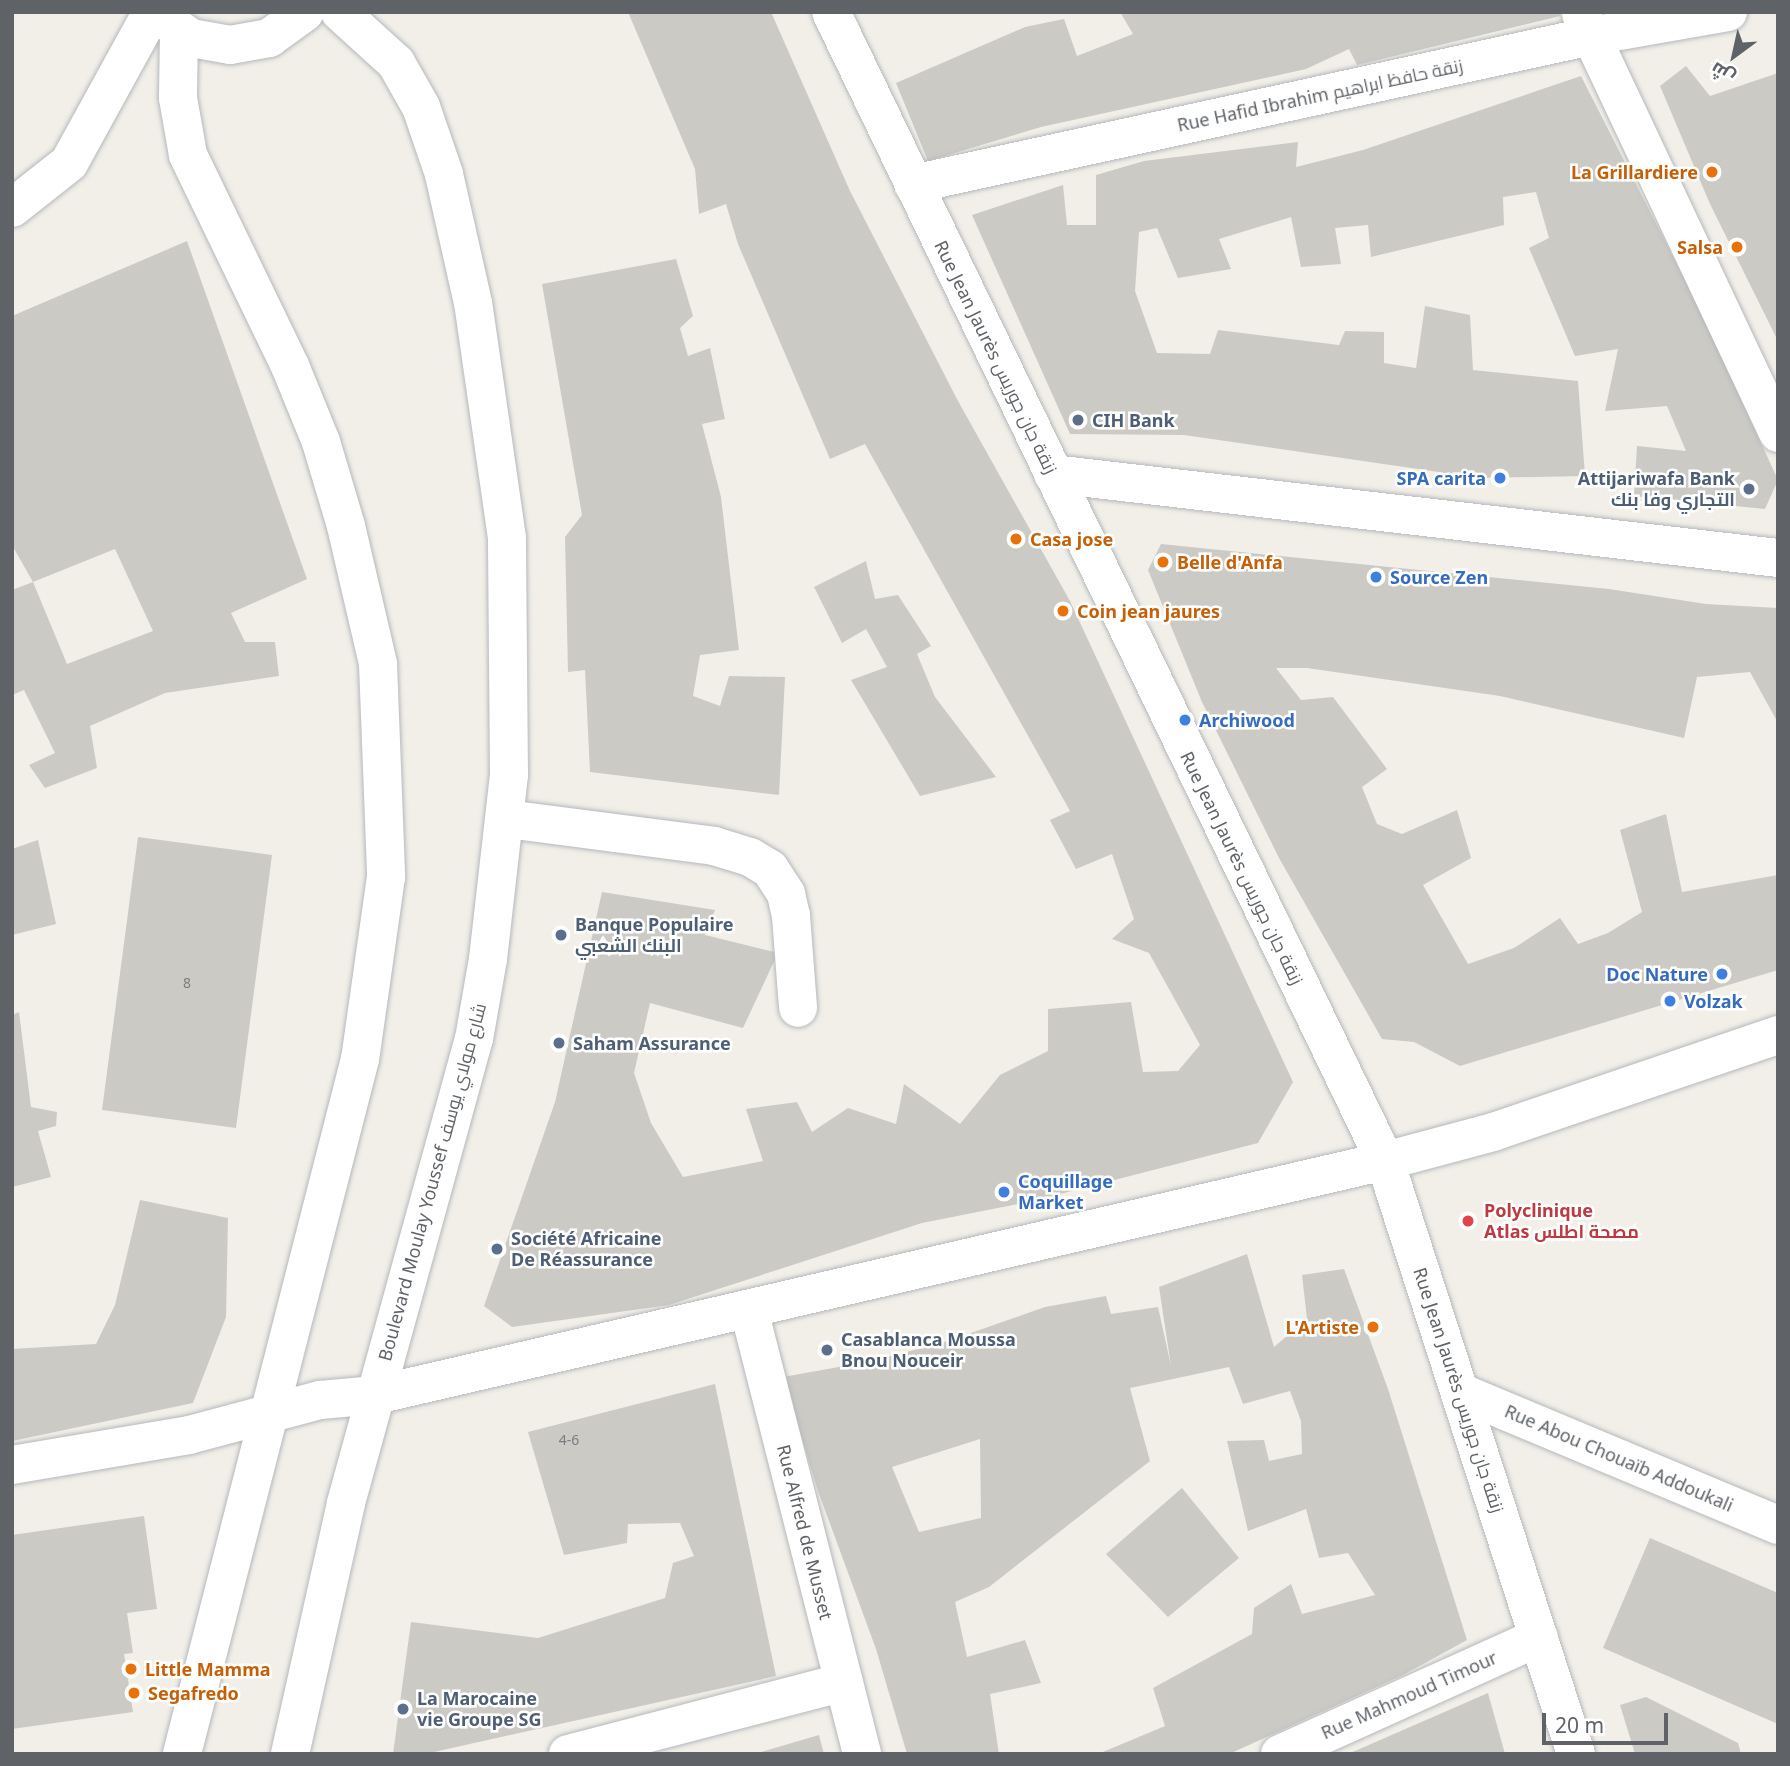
<!DOCTYPE html>
<html>
<head>
<meta charset="utf-8">
<style>
	body { margin:0 }
	#map { position:relative; width:1790px; height:1766px; overflow:hidden; background:#f1efe8; font-family:"Noto Sans",Cairo,sans-serif }
	div>[style] { position:absolute }
	[style*='--x'] { left:calc(var(--x)*1px); top:calc(var(--y)*1px); width:calc(var(--w)*1px); rotate:calc(var(--a)*1deg) }
	.building>* { inset:0; background:#cccac5 }
	.roads { filter:drop-shadow(0 0 2px #b5b8bc) drop-shadow(0 0 2px #b5b8bc) }
	.minor>* { height:38px; margin:-19px; padding:0 19px; transform-origin:19px; border-radius:19px; background:#fff }
	.tertiary>* { height:38px; margin:-19px; padding:0 19px; transform-origin:19px; border-radius:19px; background:#fff }
	.secondary>* { height:38px; margin:-19px; padding:0 19px; transform-origin:19px; border-radius:19px; background:#fff }
	.dots>* { width:19px; height:19px; translate:-50% -50%; box-sizing:border-box; border:4px solid #fff; border-radius:50% }
	span { translate:-50% -50%; white-space:nowrap; text-align:center; line-height:1.15; -webkit-text-stroke:5px #fff; paint-order:stroke }
	.number-label { font-size:14px; color:#7a7d7f }
	.number-label span { -webkit-text-stroke-width:0 }
	.street-label { font-size:18px; color:#5f6368 }
	.food-label { font-size:18px; color:#c56008; font-weight:700 }
	.right { translate:-100% -50%; text-align:right }
	.left { translate:0 -50%; text-align:left }
	.service-label { font-size:18px; color:#4e5e75; font-weight:700 }
	.shop-label { font-size:18px; color:#366cbe; font-weight:700 }
	.health-label { font-size:18px; color:#be3a42; font-weight:700 }
	.frame { position:absolute; inset:0; border:14px solid #5f6368; pointer-events:none }
	.north { position:absolute; left:1699px; top:21px; width:70px; height:70px; -webkit-text-stroke:5px #fff; paint-order:stroke; rotate:213deg; font-size:19px; font-weight:700; line-height:28px; text-align:center; color:#5f6368 }
	.north::after { content:''; display:block; margin:auto; width:24px; height:32px; background:#5f6368; clip-path:polygon(50% 0,100% 100%,50% 72%,0 100%) }
	.scale { position:absolute; left:1542px; top:1713px; width:126px; height:32px; box-sizing:border-box; border:4px solid #5f6368; border-top:0; padding-left:9px; font-size:21px; line-height:24px; white-space:nowrap; color:#5f6368; -webkit-text-stroke:5px #fff; paint-order:stroke }
</style>
</head>
<body>
<div id="map">
	<div class="building">
		<i style="clip-path:polygon(628px 12px,771px 12px,850px 191px,958px 401px,1070px 601px,1293px 1082px,1258px 1143px,1033px 1201px,922px 1223px,669px 1305px,512px 1327px,484px 1306px,555px 1102px,602px 892px,715px 910px,705px 935px,778px 953px,743px 1028px,650px 1003px,634px 1073px,651px 1123px,683px 1177px,763px 1161px,746px 1109px,797px 1102px,812px 1132px,848px 1108px,896px 1124px,904px 1084px,960px 1124px,1000px 1075px,1048px 1051px,1048px 1009px,1131px 1002px,1143px 1072px,1178px 1071px,1200px 1045px,1149px 953px,1112px 939px,1134px 919px,1112px 854px,1076px 869px,1050px 820px,1070px 811px,865px 444px,830px 459px,738px 244px,726px 204px,699px 214px,695px 169px)"></i>
		<i style="clip-path:polygon(1120px 12px,1559px 12px,1560px 16px,1357px 65px,1349px 49px,1306px 69px,1041px 127px,928px 161px,896px 83px,1025px 27px,1064px 19px,1077px 56px,1133px 34px)"></i>
		<i style="clip-path:polygon(1686px 66px,1710px 96px,1778px 73px,1778px 341px,1710px 204px,1660px 86px)"></i>
		<i style="clip-path:polygon(1581px 76px,1698px 306px,1778px 480px,1765px 509px,1634px 496px,1637px 446px,1686px 451px,1667px 406px,1605px 411px,1618px 349px,1575px 356px,1529px 248px,1549px 238px,1536px 192px,1503px 197px,1504px 225px,1371px 257px,1368px 225px,1335px 228px,1341px 264px,1301px 267px,1291px 217px,1219px 239px,1231px 269px,1178px 278px,1157px 228px,1139px 232px,1135px 291px,1157px 353px,1210px 354px,1218px 330px,1339px 345px,1345px 331px,1384px 332px,1384px 363px,1416px 368px,1425px 306px,1470px 315px,1473px 370px,1578px 381px,1585px 476px,1480px 478px,1184px 435px,1070px 434px,972px 215px,1063px 185px,1067px 225px,1096px 225px,1096px 175px,1144px 161px,1298px 142px,1296px 167px,1363px 150px)"></i>
		<i style="clip-path:polygon(187px 241px,307px 579px,231px 613px,245px 642px,275px 642px,279px 676px,165px 693px,90px 726px,97px 768px,45px 788px,29px 765px,55px 753px,24px 690px,12px 695px,12px 590px,33px 582px,67px 664px,153px 631px,115px 549px,33px 582px,12px 545px,12px 316px)"></i>
		<i style="clip-path:polygon(676px 259px,693px 316px,680px 328px,688px 356px,710px 348px,725px 419px,702px 424px,721px 497px,739px 650px,700px 655px,693px 696px,720px 706px,729px 676px,785px 677px,779px 795px,590px 772px,585px 670px,568px 672px,565px 537px,582px 515px,542px 284px)"></i>
		<i style="clip-path:polygon(1161px 544px,1609px 589px,1706px 604px,1778px 608px,1778px 723px,1750px 672px,1697px 677px,1684px 738px,1500px 696px,1307px 668px,1276px 668px,1301px 700px,1333px 697px,1387px 769px,1362px 787px,1377px 824px,1402px 834px,1457px 810px,1471px 858px,1423px 885px,1468px 964px,1514px 948px,1560px 918px,1578px 944px,1608px 933px,1642px 912px,1620px 830px,1666px 814px,1682px 892px,1778px 875px,1778px 970px,1460px 1066px,1414px 1042px,1382px 1039px,1279px 858px,1202px 702px,1148px 570px)"></i>
		<i style="clip-path:polygon(866px 561px,875px 599px,898px 595px,931px 646px,917px 654px,935px 697px,996px 777px,920px 796px,851px 680px,887px 667px,866px 629px,842px 643px,814px 587px)"></i>
		<i style="clip-path:polygon(138px 837px,272px 855px,236px 1128px,102px 1110px)"></i>
		<i style="clip-path:polygon(38px 840px,56px 924px,12px 935px,12px 849px)"></i>
		<i style="clip-path:polygon(19px 1012px,31px 1107px,57px 1112px,56px 1126px,38px 1131px,51px 1177px,12px 1187px,12px 1015px)"></i>
		<i style="clip-path:polygon(140px 1200px,228px 1218px,226px 1317px,193px 1403px,12px 1441px,12px 1349px,96px 1344px,115px 1305px)"></i>
		<i style="clip-path:polygon(evenodd,1247px 1254px,1274px 1347px,1307px 1319px,1302px 1275px,1344px 1269px,1388px 1389px,1467px 1640px,1403px 1675px,1229px 1754px,1098px 1754px,1165px 1726px,1153px 1688px,1252px 1634px,1254px 1608px,1291px 1584px,1302px 1614px,1375px 1595px,1348px 1553px,1319px 1558px,1306px 1509px,1248px 1531px,1227px 1441px,1264px 1440px,1269px 1461px,1302px 1454px,1301px 1421px,1290px 1391px,1243px 1404px,1229px 1367px,1173px 1379px,1130px 1388px,1150px 1461px,989px 1587px,955px 1602px,967px 1657px,1025px 1640px,1041px 1683px,990px 1694px,999px 1754px,907px 1754px,876px 1649px,818px 1491px,783px 1377px,872px 1361px,948px 1341px,1045px 1307px,1106px 1296px,1111px 1314px,1158px 1307px,1171px 1366px,1159px 1287px,1247px 1254px,980px 1439px,981px 1518px,919px 1532px,892px 1467px,980px 1439px)"></i>
		<i style="clip-path:polygon(715px 1384px,776px 1676px,425px 1754px,393px 1754px,411px 1622px,538px 1638px,665px 1598px,673px 1563px,694px 1556px,680px 1523px,628px 1524px,627px 1543px,564px 1555px,528px 1432px)"></i>
		<i style="clip-path:polygon(1182px 1488px,1239px 1558px,1168px 1617px,1106px 1554px)"></i>
		<i style="clip-path:polygon(144px 1516px,157px 1609px,127px 1613px,133px 1653px,124px 1654px,133px 1712px,12px 1729px,12px 1535px)"></i>
		<i style="clip-path:polygon(1650px 1538px,1778px 1593px,1778px 1724px,1603px 1648px)"></i>
		<i style="clip-path:polygon(1488px 1693px,1505px 1754px,1348px 1754px)"></i>
		<i style="clip-path:polygon(1646px 1697px,1738px 1743px,1741px 1754px,1635px 1754px,1620px 1705px)"></i>
		<i style="clip-path:polygon(819px 1735px,824px 1754px,758px 1754px,758px 1753px)"></i>
	</div>
	<div class="roads">
		<div class="minor">
			<i style="--x:831;--y:12;--w:1276;--a:64.26"></i>
			<i style="--x:1385;--y:1161;--w:623;--a:72.15"></i>
			<i style="--x:1581;--y:14;--w:463;--a:64.8"></i>
			<i style="--x:913;--y:184;--w:694;--a:-12.31"></i>
			<i style="--x:1591;--y:36;--w:139;--a:-9.9"></i>
			<i style="--x:1053;--y:474;--w:730;--a:6.61"></i>
			<i style="--x:507;--y:819;--w:209;--a:7.4"></i>
			<i style="--x:714;--y:846;--w:38;--a:17"></i>
			<i style="--x:750;--y:857;--w:23;--a:31"></i>
			<i style="--x:770;--y:869;--w:30;--a:57"></i>
			<i style="--x:786;--y:894;--w:23;--a:77"></i>
			<i style="--x:791;--y:916;--w:92;--a:85.6"></i>
			<i style="--x:749;--y:1310;--w:458;--a:75.7"></i>
			<i style="--x:1460;--y:1392;--w:345;--a:22.7"></i>
			<i style="--x:568;--y:1754;--w:285;--a:-14.6"></i>
			<i style="--x:1280;--y:1754;--w:284;--a:-24.3"></i>
		</div>
		<div class="tertiary">
			<i style="--x:12;--y:208;--w:73;--a:-38.3"></i>
			<i style="--x:69;--y:163;--w:172;--a:-61.2"></i>
			<i style="--x:12;--y:1465;--w:180;--a:-9.6"></i>
			<i style="--x:189;--y:1435;--w:136;--a:-15"></i>
			<i style="--x:320;--y:1400;--w:56;--a:-5.1"></i>
			<i style="--x:376;--y:1395;--w:1036;--a:-13.06"></i>
			<i style="--x:1385;--y:1161;--w:112;--a:-15"></i>
			<i style="--x:1493;--y:1132;--w:301;--a:-18.8"></i>
		</div>
		<div class="secondary">
			<i style="--x:154;--y:12;--w:45;--a:35.1"></i>
			<i style="--x:191;--y:38;--w:40;--a:10"></i>
			<i style="--x:230;--y:45;--w:40;--a:-10"></i>
			<i style="--x:269;--y:38;--w:44;--a:-35.8"></i>
			<i style="--x:179;--y:32;--w:66;--a:90.9"></i>
			<i style="--x:178;--y:98;--w:58;--a:80"></i>
			<i style="--x:188;--y:155;--w:234;--a:64.2"></i>
			<i style="--x:290;--y:366;--w:82;--a:67.8"></i>
			<i style="--x:321;--y:442;--w:88;--a:73.4"></i>
			<i style="--x:346;--y:526;--w:142;--a:76.9"></i>
			<i style="--x:378;--y:664;--w:213;--a:87.8"></i>
			<i style="--x:386;--y:877;--w:184;--a:98.1"></i>
			<i style="--x:360;--y:1059;--w:717;--a:104.37"></i>
			<i style="--x:290;--y:1754;--w:257;--a:-77.4"></i>
			<i style="--x:346;--y:1503;--w:481;--a:-74.6"></i>
			<i style="--x:474;--y:1039;--w:81;--a:-80.1"></i>
			<i style="--x:488;--y:959;--w:185;--a:-83.5"></i>
			<i style="--x:509;--y:775;--w:237;--a:-90.5"></i>
			<i style="--x:507;--y:538;--w:237;--a:-98.2"></i>
			<i style="--x:473;--y:303;--w:132;--a:-102.7"></i>
			<i style="--x:444;--y:174;--w:71;--a:-108.9"></i>
			<i style="--x:421;--y:107;--w:51;--a:-119.6"></i>
			<i style="--x:396;--y:63;--w:76;--a:-137.7"></i>
		</div>
	</div>
	<div class="dots">
		<i style="left:1712px;top:172px;background:#e8710a"></i>
		<i style="left:1737px;top:247px;background:#e8710a"></i>
		<i style="left:1078px;top:420px;background:#5c6f8a"></i>
		<i style="left:1500px;top:478px;background:#3f7fe0"></i>
		<i style="left:1749px;top:489px;background:#5c6f8a"></i>
		<i style="left:1016px;top:539px;background:#e8710a"></i>
		<i style="left:1163px;top:562px;background:#e8710a"></i>
		<i style="left:1376px;top:577px;background:#3f7fe0"></i>
		<i style="left:1063px;top:611px;background:#e8710a"></i>
		<i style="left:1185px;top:720px;background:#3f7fe0"></i>
		<i style="left:561px;top:935px;background:#5c6f8a"></i>
		<i style="left:1722px;top:974px;background:#3f7fe0"></i>
		<i style="left:1670px;top:1001px;background:#3f7fe0"></i>
		<i style="left:559px;top:1043px;background:#5c6f8a"></i>
		<i style="left:1004px;top:1192px;background:#3f7fe0"></i>
		<i style="left:1468px;top:1221px;background:#e0444e"></i>
		<i style="left:497px;top:1249px;background:#5c6f8a"></i>
		<i style="left:1373px;top:1327px;background:#e8710a"></i>
		<i style="left:827px;top:1350px;background:#5c6f8a"></i>
		<i style="left:131px;top:1669px;background:#e8710a"></i>
		<i style="left:134px;top:1693px;background:#e8710a"></i>
		<i style="left:403px;top:1709px;background:#5c6f8a"></i>
	</div>
	<div class="number-label">
		<span style="left:187px;top:983px">8</span>
		<span style="left:569px;top:1440px">4-6</span>
	</div>
	<div class="street-label">
		<span style="left:1320px;top:95px;rotate:-12deg">Rue Hafid Ibrahim زنقة حافظ ابراهيم</span>
		<span style="left:996px;top:357px;rotate:64deg">Rue Jean Jaurès زنقة جان جوريس</span>
		<span style="left:1242px;top:868px;rotate:64deg">Rue Jean Jaurès زنقة جان جوريس</span>
		<span style="left:432px;top:1182px;rotate:-75deg">Boulevard Moulay Youssef شارع مولاي يوسف</span>
		<span style="left:1459px;top:1390px;rotate:72deg">Rue Jean Jaurès زنقة جان جوريس</span>
		<span style="left:1619px;top:1458px;rotate:23deg">Rue Abou Chouaïb Addoukali</span>
		<span style="left:805px;top:1532px;rotate:76deg">Rue Alfred de Musset</span>
		<span style="left:1409px;top:1695px;rotate:-24deg">Rue Mahmoud Timour</span>
	</div>
	<div class="food-label">
		<span class="right" style="left:1698px;top:172px">La Grillardiere</span>
		<span class="right" style="left:1723px;top:247px">Salsa</span>
		<span class="left" style="left:1030px;top:539px">Casa jose</span>
		<span class="left" style="left:1177px;top:562px">Belle d'Anfa</span>
		<span class="left" style="left:1077px;top:611px">Coin jean jaures</span>
		<span class="right" style="left:1359px;top:1327px">L'Artiste</span>
		<span class="left" style="left:145px;top:1669px">Little Mamma</span>
		<span class="left" style="left:148px;top:1693px">Segafredo</span>
	</div>
	<div class="service-label">
		<span class="left" style="left:1092px;top:420px">CIH Bank</span>
		<span class="right" style="left:1735px;top:489px">Attijariwafa Bank<br>التجاري وفا بنك</span>
		<span class="left" style="left:575px;top:935px">Banque Populaire<br>البنك الشعبي</span>
		<span class="left" style="left:573px;top:1043px">Saham Assurance</span>
		<span class="left" style="left:511px;top:1249px">Société Africaine<br>De Réassurance</span>
		<span class="left" style="left:841px;top:1350px">Casablanca Moussa<br>Bnou Nouceir</span>
		<span class="left" style="left:417px;top:1709px">La Marocaine<br>vie Groupe SG</span>
	</div>
	<div class="shop-label">
		<span class="right" style="left:1486px;top:478px">SPA carita</span>
		<span class="left" style="left:1390px;top:577px">Source Zen</span>
		<span class="left" style="left:1199px;top:720px">Archiwood</span>
		<span class="right" style="left:1708px;top:974px">Doc Nature</span>
		<span class="left" style="left:1684px;top:1001px">Volzak</span>
		<span class="left" style="left:1018px;top:1192px">Coquillage<br>Market</span>
	</div>
	<div class="health-label">
		<span class="left" style="left:1484px;top:1221px">Polyclinique<br>Atlas مصحة اطلس</span>
	</div>
	<div class="frame"></div>
	<div class="north">ش</div>
	<div class="scale">20 m</div>
</div>
</body>
</html>
